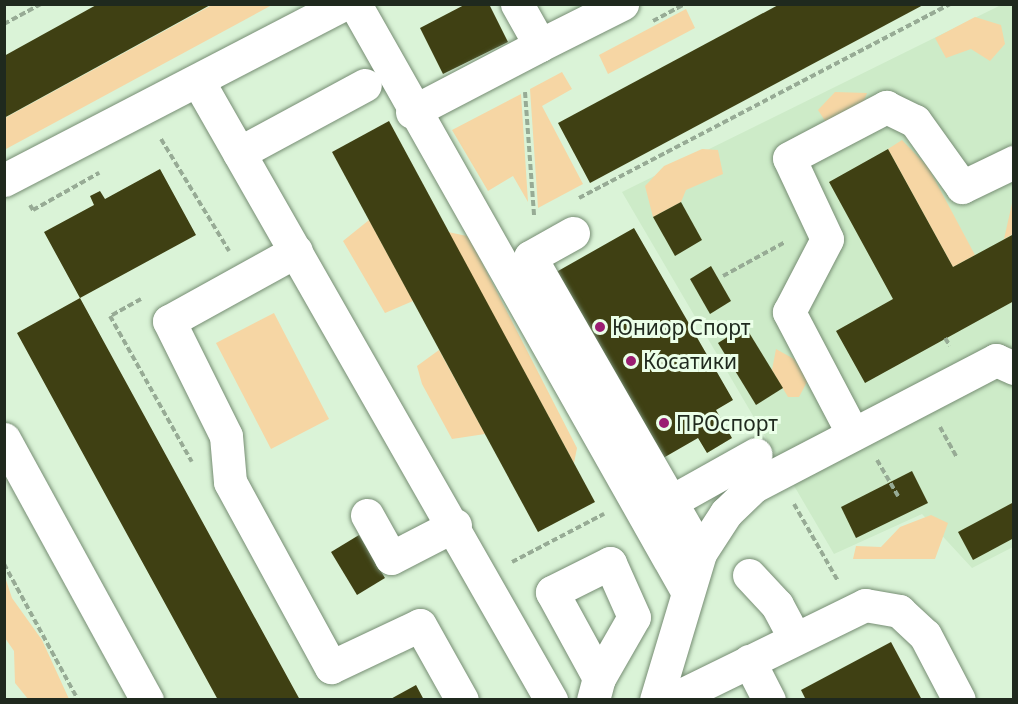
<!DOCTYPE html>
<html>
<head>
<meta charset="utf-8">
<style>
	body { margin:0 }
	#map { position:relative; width:1018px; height:704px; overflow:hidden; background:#daf3d7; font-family:"Noto Sans",sans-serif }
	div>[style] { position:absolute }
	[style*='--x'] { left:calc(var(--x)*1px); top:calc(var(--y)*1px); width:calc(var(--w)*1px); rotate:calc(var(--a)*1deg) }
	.built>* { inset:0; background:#cdebc8 }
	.green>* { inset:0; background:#f6d6a4 }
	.building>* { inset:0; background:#3f4013 }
	.path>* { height:4px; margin-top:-2px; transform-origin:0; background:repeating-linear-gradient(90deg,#97ab95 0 6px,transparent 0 9px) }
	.roads { filter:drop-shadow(0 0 2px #768d73) drop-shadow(0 0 2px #768d73) }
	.minor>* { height:33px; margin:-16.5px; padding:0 16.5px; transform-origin:16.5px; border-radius:16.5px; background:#fff }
	.dots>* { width:16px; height:16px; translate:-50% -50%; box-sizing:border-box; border:3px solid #ebffe8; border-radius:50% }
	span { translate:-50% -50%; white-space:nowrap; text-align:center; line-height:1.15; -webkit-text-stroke:6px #ebffe8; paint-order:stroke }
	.poi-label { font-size:21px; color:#1f291e }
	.left { translate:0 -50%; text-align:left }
	.frame { position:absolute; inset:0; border:6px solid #1f291e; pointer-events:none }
</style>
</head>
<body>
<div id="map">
	<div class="built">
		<i style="clip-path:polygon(1001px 5px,1013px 5px,1013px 547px,972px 568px,922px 514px,834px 554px,622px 192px)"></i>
	</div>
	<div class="green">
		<i style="clip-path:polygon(212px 5px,272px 5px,6px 149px,5px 118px)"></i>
		<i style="clip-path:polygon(686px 9px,695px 28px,608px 74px,599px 55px)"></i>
		<i style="clip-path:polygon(975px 17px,1001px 25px,1005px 44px,990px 61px,971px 49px,946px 58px,935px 38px)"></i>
		<i style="clip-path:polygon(562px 72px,572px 89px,542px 106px,583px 184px,538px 208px,530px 89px)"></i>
		<i style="clip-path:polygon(835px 92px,867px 93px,859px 113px,829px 127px,818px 110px)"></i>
		<i style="clip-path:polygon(521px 94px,528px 202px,513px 176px,488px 191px,452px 130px)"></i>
		<i style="clip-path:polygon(902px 140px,928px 167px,975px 255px,953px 267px,888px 149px)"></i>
		<i style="clip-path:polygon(702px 149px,718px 150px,723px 174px,686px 190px,681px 202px,653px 217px,645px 186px,664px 166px)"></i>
		<i style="clip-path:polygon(1013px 199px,1013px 234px,1004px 239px)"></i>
		<i style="clip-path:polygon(369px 220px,413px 301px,385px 313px,343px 241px)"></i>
		<i style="clip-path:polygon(448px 232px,467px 236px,478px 255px,577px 448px,574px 463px)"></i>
		<i style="clip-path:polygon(274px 313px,329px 419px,271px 449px,216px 343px)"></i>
		<i style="clip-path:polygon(776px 349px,794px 359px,808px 380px,799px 397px,788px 397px,772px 370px)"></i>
		<i style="clip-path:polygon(439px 350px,485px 434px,452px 439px,422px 384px,417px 366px)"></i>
		<i style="clip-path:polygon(931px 515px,948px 523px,935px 559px,853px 559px,856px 546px,881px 547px,900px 527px)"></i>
		<i style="clip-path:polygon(4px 574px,12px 598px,42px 640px,69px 699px,28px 699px,15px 683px,14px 651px,5px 638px)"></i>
	</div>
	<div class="building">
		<i style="clip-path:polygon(98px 4px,212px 4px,4px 118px,4px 56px)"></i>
		<i style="clip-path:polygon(466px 4px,489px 4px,508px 42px,443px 74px,420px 28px)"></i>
		<i style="clip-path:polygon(780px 4px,925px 4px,590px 183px,558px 123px)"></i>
		<i style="clip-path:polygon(389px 121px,595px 502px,538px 532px,332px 152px)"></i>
		<i style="clip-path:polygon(888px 149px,953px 267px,1014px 234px,1014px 301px,865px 383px,836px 331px,893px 299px,829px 182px)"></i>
		<i style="clip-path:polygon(160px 169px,196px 235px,80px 298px,44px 232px,94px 205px,90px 196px,100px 191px,105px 199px)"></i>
		<i style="clip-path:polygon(681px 202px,702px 240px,675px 256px,653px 217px)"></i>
		<i style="clip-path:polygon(634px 228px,733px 400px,716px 410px,732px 438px,707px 453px,698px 438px,658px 461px,551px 275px)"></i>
		<i style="clip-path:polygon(711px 266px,731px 301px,710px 314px,690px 279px)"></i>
		<i style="clip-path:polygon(80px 298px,104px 342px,300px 700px,218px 700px,128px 536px,17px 333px)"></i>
		<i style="clip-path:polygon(745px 326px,783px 388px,756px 405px,718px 343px)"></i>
		<i style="clip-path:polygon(912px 471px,928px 503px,856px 538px,841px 507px)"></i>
		<i style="clip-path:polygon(1014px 502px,1014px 538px,973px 560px,958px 532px)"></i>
		<i style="clip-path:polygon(359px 535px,385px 578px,357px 595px,331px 552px)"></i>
		<i style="clip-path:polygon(891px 642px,922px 700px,806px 700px,801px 690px)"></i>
		<i style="clip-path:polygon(416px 685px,424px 700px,389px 700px,396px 696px)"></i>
	</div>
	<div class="path">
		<i style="--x:653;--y:21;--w:36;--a:-28"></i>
		<i style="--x:4;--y:24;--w:42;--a:-28.4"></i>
		<i style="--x:525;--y:92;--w:124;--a:85.8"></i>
		<i style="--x:161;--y:139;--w:131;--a:58.7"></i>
		<i style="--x:579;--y:198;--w:419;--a:-27.6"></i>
		<i style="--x:30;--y:205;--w:6;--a:59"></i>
		<i style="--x:33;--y:210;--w:76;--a:-29.3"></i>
		<i style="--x:723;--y:276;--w:71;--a:-28.7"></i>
		<i style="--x:141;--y:299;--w:35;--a:151"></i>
		<i style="--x:110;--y:316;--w:167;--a:60.7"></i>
		<i style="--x:945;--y:338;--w:9;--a:58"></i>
		<i style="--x:940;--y:427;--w:35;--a:61"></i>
		<i style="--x:877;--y:460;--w:42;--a:59.7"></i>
		<i style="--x:794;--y:504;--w:89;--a:60.3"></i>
		<i style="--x:512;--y:562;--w:104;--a:-27.6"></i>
		<i style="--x:4;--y:564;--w:155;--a:61.4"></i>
	</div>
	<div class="roads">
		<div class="minor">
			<i style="--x:355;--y:4;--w:674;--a:60.51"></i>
			<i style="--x:517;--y:4;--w:47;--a:60.7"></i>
			<i style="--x:540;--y:45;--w:92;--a:-26.6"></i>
			<i style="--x:198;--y:81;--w:713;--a:60.3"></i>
			<i style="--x:412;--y:112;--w:144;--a:-27.6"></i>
			<i style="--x:239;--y:153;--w:143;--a:-28.4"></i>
			<i style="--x:4;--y:180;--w:382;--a:-27.4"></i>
			<i style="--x:573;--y:233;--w:49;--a:150.8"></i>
			<i style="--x:530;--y:257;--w:341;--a:60.1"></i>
			<i style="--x:296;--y:251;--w:145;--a:151.1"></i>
			<i style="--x:169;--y:321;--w:128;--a:63.6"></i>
			<i style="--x:226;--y:436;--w:46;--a:85"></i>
			<i style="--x:230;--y:482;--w:211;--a:61.4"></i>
			<i style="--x:331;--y:667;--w:98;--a:-25.3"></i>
			<i style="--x:420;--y:625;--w:86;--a:60.8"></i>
			<i style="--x:853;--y:434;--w:138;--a:-117.7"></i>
			<i style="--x:789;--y:312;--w:82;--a:-62.5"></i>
			<i style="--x:827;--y:239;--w:89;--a:-115.1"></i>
			<i style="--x:789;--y:158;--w:110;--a:-27.7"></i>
			<i style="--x:886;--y:107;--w:32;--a:26"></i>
			<i style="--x:915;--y:121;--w:81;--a:54.5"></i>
			<i style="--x:962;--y:187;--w:58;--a:-25.7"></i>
			<i style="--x:4;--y:439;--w:298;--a:61.3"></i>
			<i style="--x:670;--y:502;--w:98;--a:-29.2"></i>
			<i style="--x:367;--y:515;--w:49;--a:60.8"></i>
			<i style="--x:391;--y:558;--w:72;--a:-27.3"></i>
			<i style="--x:749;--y:575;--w:41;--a:47"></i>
			<i style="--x:777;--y:605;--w:38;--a:62"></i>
			<i style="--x:749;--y:661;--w:44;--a:62.9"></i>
			<i style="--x:593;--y:700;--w:23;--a:-75"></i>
			<i style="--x:599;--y:678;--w:70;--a:-60.2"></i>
			<i style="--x:634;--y:617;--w:59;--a:-114"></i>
			<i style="--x:610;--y:563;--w:65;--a:153.4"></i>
			<i style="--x:552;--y:592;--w:98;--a:61.3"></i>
			<i style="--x:656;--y:700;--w:153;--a:-73.3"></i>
			<i style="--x:700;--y:553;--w:48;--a:-57"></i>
			<i style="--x:726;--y:513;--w:39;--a:-44"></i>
			<i style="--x:754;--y:486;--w:273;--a:-27.5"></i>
			<i style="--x:996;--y:360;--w:20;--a:24"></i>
			<i style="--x:671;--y:700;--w:216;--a:-26.1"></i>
			<i style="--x:865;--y:605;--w:35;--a:10"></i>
			<i style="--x:899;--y:611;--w:35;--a:43"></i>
			<i style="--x:925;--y:635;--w:73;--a:62.4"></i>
		</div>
	</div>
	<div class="dots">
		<i style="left:600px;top:327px;background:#9b1d72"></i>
		<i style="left:631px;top:361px;background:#9b1d72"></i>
		<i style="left:664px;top:423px;background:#9b1d72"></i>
	</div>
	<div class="poi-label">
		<span class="left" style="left:612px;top:327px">Юниор Спорт</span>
		<span class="left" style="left:643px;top:361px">Косатики</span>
		<span class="left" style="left:676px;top:423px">ПРОспорт</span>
	</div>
	<div class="frame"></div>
</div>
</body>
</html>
